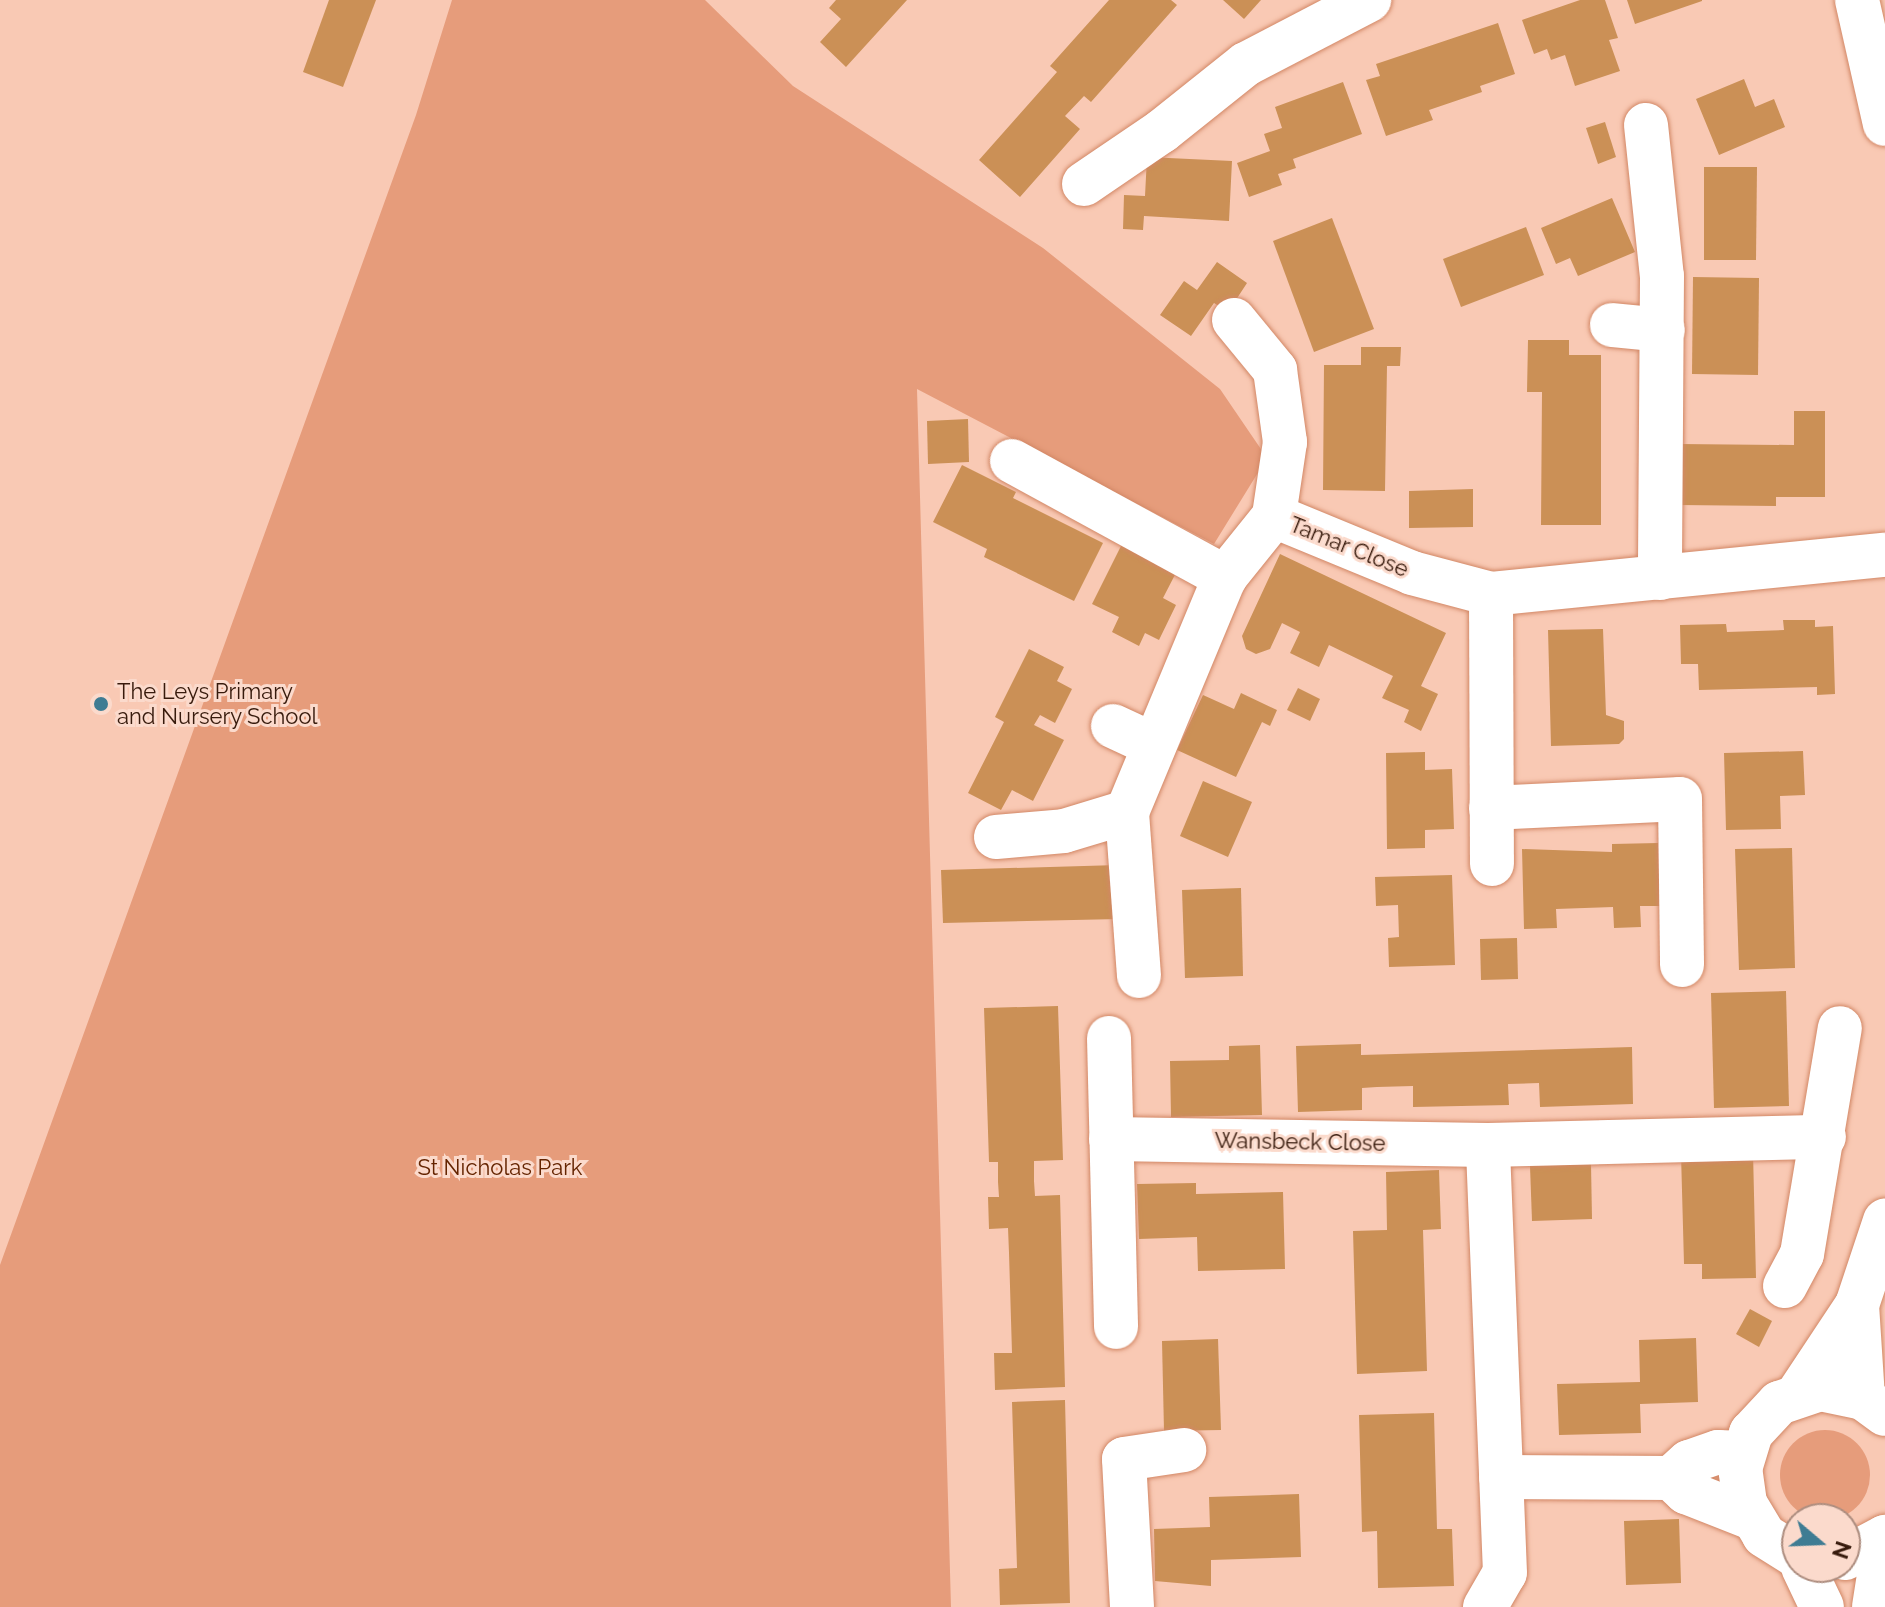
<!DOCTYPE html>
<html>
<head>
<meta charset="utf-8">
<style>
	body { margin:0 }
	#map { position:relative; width:1885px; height:1607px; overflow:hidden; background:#f9c9b4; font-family:Raleway,sans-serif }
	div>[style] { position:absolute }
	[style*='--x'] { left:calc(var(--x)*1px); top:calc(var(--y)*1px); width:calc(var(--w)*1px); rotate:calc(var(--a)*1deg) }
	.green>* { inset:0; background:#e69c7b }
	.round { border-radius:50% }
	.building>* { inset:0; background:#cb9056 }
	.roads { filter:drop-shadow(0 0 2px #d28765) drop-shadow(0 0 2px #d28765) }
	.minor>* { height:44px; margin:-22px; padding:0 22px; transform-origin:22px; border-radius:22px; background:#fff }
	.dots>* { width:22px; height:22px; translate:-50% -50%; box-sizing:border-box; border:4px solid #fbdacc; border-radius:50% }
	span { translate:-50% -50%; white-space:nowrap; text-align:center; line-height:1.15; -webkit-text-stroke:6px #fbdacc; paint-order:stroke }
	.street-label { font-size:22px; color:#371a0c }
	.poi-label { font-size:22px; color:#371a0c }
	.left { translate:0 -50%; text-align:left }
	.park-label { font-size:22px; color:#652400 }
	.north { position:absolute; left:1781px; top:1503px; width:80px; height:80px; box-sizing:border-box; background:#fbdacc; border:2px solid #ad8d7f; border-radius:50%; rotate:109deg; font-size:22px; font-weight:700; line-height:32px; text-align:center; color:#371a0c }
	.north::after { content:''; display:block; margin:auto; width:28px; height:36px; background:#3f7c93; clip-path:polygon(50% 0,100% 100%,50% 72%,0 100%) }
</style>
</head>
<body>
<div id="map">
	<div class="green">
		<i style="clip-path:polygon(452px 0,705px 0,793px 86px,1043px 248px,1220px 389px,1267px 458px,1214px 544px,917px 389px,951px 1607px,0 1607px,0 1265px,416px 115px)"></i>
		<i class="round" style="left:1780px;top:1430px;width:90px;height:90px"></i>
	</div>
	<div class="building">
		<i style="clip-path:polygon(329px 0,376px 0,343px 87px,303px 72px)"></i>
		<i style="clip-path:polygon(836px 0,907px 0,846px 67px,820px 42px,841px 19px,829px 8px)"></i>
		<i style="clip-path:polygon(1109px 0,1171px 0,1177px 5px,1091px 102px,1084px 96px,1065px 116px,1080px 129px,1020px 197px,979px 160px,1057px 72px,1050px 66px)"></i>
		<i style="clip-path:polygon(1223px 0,1261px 0,1244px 19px)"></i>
		<i style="clip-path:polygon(1580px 0,1605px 0,1618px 38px,1609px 40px,1620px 71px,1575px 86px,1565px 55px,1551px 60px,1547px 49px,1534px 54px,1522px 20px)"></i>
		<i style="clip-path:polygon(1627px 0,1702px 0,1702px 1px,1635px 24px)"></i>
		<i style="clip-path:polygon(1498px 23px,1515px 74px,1480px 86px,1482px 92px,1429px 110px,1433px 120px,1386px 136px,1366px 80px,1380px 76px,1376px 64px)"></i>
		<i style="clip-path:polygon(1744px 79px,1755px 107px,1774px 99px,1785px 127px,1719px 155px,1696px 99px)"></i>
		<i style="clip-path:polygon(1343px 82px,1362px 134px,1293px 159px,1296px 168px,1278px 174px,1282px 185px,1249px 197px,1237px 163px,1270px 151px,1264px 134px,1282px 128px,1275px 107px)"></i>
		<i style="clip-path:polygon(1605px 122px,1616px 157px,1598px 164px,1586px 128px)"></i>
		<i style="clip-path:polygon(1147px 157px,1232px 161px,1229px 221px,1144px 216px,1143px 230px,1123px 229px,1124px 195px,1145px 196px)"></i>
		<i style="clip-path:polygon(1704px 167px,1757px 167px,1756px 260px,1704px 260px)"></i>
		<i style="clip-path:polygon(1612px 198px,1635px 252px,1578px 276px,1570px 258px,1556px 264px,1541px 228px)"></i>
		<i style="clip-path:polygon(1332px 218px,1374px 329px,1314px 352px,1273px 241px)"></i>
		<i style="clip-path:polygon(1526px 227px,1544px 275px,1461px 307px,1443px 259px)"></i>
		<i style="clip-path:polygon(1217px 262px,1247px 283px,1228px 312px,1214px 303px,1191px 336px,1160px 315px,1184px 281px,1197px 290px)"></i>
		<i style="clip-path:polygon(1693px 277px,1759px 278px,1758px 375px,1692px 374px)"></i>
		<i style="clip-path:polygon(1528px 340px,1569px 340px,1569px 355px,1601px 355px,1601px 525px,1541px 525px,1542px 392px,1527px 392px)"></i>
		<i style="clip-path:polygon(1361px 347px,1401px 347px,1400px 366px,1387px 366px,1385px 491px,1323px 490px,1324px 365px,1361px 365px)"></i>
		<i style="clip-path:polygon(1794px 411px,1825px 411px,1825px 497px,1776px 497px,1776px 506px,1679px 505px,1679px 444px,1794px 445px)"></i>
		<i style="clip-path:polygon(968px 419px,969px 462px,928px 464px,927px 421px)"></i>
		<i style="clip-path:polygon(962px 465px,1016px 492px,1013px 498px,1103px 543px,1074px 601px,984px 557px,987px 549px,933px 522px)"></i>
		<i style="clip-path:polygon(1473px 489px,1473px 527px,1409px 528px,1409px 491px)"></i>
		<i style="clip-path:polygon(1124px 540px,1179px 567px,1163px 598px,1176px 605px,1159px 640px,1145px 633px,1139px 646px,1112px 632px,1119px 617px,1092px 604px)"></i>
		<i style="clip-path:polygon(1280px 554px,1446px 633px,1421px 686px,1438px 694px,1421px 731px,1404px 722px,1409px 710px,1382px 698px,1393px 676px,1329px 645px,1319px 667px,1290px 653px,1300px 632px,1282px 623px,1270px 649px,1256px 654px,1246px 649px,1242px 636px)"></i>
		<i style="clip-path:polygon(1783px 620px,1815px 620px,1815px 627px,1833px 626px,1835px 694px,1817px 695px,1817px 687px,1699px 690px,1698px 664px,1681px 664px,1680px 625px,1726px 624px,1727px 632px,1784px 630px)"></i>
		<i style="clip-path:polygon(1603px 629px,1606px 715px,1624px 721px,1624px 739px,1619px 744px,1551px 746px,1548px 630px)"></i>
		<i style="clip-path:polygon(1029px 649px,1064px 667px,1057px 681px,1072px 689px,1055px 723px,1040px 715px,1034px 725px,1064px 740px,1033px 801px,1012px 790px,1001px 810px,968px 793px,1004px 722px,995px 717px)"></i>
		<i style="clip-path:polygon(1298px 688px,1320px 699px,1310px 721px,1287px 710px)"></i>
		<i style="clip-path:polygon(1241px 693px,1277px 710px,1270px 726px,1262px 722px,1236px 777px,1177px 750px,1203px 695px,1234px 709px)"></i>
		<i style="clip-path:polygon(1803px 751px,1805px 795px,1780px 796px,1781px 829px,1726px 830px,1724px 753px)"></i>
		<i style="clip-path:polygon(1425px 752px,1425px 770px,1452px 769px,1454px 829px,1425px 830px,1425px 848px,1387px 849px,1386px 753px)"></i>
		<i style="clip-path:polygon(1203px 781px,1252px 802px,1228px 857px,1180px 836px)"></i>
		<i style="clip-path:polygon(1658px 843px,1660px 906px,1640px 906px,1641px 927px,1614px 928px,1613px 907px,1556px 909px,1557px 928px,1524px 929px,1522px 849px,1612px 852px,1612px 844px)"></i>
		<i style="clip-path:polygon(1792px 848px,1795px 968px,1739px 970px,1735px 849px)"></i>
		<i style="clip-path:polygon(1118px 865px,1119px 919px,943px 923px,941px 870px)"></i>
		<i style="clip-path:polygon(1452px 875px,1455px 965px,1389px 967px,1388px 938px,1399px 937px,1398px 905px,1376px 906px,1375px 877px)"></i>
		<i style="clip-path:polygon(1241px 888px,1243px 976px,1185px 978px,1182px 890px)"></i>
		<i style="clip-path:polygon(1517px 938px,1518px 979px,1481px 980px,1480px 939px)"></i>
		<i style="clip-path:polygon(1786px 991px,1789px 1106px,1714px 1108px,1711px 993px)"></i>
		<i style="clip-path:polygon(1058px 1006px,1063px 1160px,1034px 1161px,1034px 1181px,1035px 1196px,1060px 1195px,1065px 1387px,995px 1390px,994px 1353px,1012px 1353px,1009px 1253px,1008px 1228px,989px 1229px,988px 1197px,999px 1197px,998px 1182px,998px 1162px,989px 1162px,984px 1008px)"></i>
		<i style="clip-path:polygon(1361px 1044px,1361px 1055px,1632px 1047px,1633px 1104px,1540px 1107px,1539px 1083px,1508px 1084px,1509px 1105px,1413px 1107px,1413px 1086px,1377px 1087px,1362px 1088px,1362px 1110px,1298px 1112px,1296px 1046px)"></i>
		<i style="clip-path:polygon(1260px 1045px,1262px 1115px,1171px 1117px,1170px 1061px,1229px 1060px,1229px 1046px)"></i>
		<i style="clip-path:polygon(1753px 1152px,1756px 1278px,1702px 1279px,1702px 1264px,1684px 1264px,1681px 1154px)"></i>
		<i style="clip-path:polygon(1591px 1164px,1592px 1219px,1532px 1221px,1530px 1166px)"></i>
		<i style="clip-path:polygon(1439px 1170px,1441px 1229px,1423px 1230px,1427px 1371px,1357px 1374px,1353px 1231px,1387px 1230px,1386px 1172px)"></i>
		<i style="clip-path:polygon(1196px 1183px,1196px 1194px,1283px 1192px,1285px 1269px,1198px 1271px,1197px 1237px,1139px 1239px,1137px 1184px)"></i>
		<i style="clip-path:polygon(1750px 1309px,1772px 1321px,1759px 1347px,1736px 1334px)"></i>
		<i style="clip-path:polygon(1696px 1338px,1698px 1402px,1640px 1404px,1641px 1433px,1559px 1435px,1557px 1384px,1640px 1382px,1639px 1340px)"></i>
		<i style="clip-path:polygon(1218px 1339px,1221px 1430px,1164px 1431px,1162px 1341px)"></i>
		<i style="clip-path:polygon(1065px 1400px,1070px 1603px,1000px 1605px,999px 1569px,1017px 1568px,1012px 1402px)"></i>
		<i style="clip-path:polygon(1434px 1413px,1437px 1529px,1452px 1529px,1454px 1586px,1378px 1588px,1377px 1531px,1362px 1532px,1359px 1415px)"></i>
		<i style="clip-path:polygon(1299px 1494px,1301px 1557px,1211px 1560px,1211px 1586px,1155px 1581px,1154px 1529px,1210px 1527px,1209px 1497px)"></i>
		<i style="clip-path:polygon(1679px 1519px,1681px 1583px,1626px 1585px,1624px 1521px)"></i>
	</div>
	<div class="roads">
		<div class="minor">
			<i style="--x:1857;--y:0;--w:127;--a:77.3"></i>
			<i style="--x:1646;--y:125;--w:152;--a:84"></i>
			<i style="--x:1662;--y:276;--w:302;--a:90.4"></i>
			<i style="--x:1084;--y:184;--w:94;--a:-34.2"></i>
			<i style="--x:1162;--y:131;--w:107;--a:-38.6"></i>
			<i style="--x:1246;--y:64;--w:139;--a:-27.5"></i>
			<i style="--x:1234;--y:320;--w:65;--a:50.6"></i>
			<i style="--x:1275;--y:370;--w:73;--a:82.1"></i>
			<i style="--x:1285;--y:442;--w:75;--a:98.5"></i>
			<i style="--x:1612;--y:325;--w:51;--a:5.6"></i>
			<i style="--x:1012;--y:461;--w:243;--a:28.6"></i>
			<i style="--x:1491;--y:594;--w:270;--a:89.8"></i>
			<i style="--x:1113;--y:726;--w:45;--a:24.9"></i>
			<i style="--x:1491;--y:808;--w:189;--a:-2.7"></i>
			<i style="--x:1680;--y:799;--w:166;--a:89.3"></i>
			<i style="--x:996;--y:837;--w:68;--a:-5"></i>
			<i style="--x:1064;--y:831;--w:66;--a:-16.8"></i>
			<i style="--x:1139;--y:976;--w:164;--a:-94.2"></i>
			<i style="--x:1127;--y:812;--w:255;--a:-67.4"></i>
			<i style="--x:1225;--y:577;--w:78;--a:-51.2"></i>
			<i style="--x:1274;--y:516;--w:149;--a:22.4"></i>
			<i style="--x:1412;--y:573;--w:82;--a:14.9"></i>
			<i style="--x:1491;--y:594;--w:396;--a:-5.7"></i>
			<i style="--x:1109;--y:1038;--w:289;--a:88.6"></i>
			<i style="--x:1111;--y:1139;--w:377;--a:0.9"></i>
			<i style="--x:1488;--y:1145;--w:336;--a:-1.4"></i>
			<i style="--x:1785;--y:1286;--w:36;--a:-62"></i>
			<i style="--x:1802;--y:1254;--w:229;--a:-80.5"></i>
			<i style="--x:1857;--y:1305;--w:93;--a:86.3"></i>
			<i style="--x:1798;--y:1394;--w:107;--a:-56.5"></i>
			<i style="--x:1857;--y:1305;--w:89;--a:-71.6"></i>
			<i style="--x:1501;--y:1477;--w:170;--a:0.3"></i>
			<i style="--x:1671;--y:1478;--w:21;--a:43"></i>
			<i style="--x:1686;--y:1492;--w:71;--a:21.5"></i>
			<i style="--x:1671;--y:1478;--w:24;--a:-42"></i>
			<i style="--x:1689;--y:1462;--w:31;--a:-19"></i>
			<i style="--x:1718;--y:1452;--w:25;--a:2"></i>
			<i style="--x:1797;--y:1556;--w:39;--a:-148"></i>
			<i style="--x:1764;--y:1535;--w:37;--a:-121"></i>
			<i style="--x:1745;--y:1503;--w:34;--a:-98"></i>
			<i style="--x:1740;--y:1469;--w:38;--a:-73"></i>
			<i style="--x:1751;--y:1433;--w:41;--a:-47"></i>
			<i style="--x:1779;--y:1403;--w:43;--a:-18.9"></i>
			<i style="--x:1820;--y:1389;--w:44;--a:11.8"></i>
			<i style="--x:1863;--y:1398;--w:27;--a:36"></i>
			<i style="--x:1845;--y:1558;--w:45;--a:-27.7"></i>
			<i style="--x:1803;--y:1567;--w:44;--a:64.6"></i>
			<i style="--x:1132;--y:1607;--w:148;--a:-93.1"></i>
			<i style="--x:1124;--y:1459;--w:61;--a:-8.5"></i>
			<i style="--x:1485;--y:1607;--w:39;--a:-60"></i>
			<i style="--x:1505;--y:1573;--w:428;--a:-92.3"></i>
			<i style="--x:1874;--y:1607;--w:71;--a:-81.1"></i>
		</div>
	</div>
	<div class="dots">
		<i style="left:101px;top:704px;background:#3f7c93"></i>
	</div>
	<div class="street-label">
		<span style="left:1349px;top:547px;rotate:22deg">Tamar Close</span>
		<span style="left:1300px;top:1142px;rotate:1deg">Wansbeck Close</span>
	</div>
	<div class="poi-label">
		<span class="left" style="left:117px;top:704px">The Leys Primary<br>and Nursery School</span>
	</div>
	<div class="park-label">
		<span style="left:500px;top:1168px">St Nicholas Park</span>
	</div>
	<div class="north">N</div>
</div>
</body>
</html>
